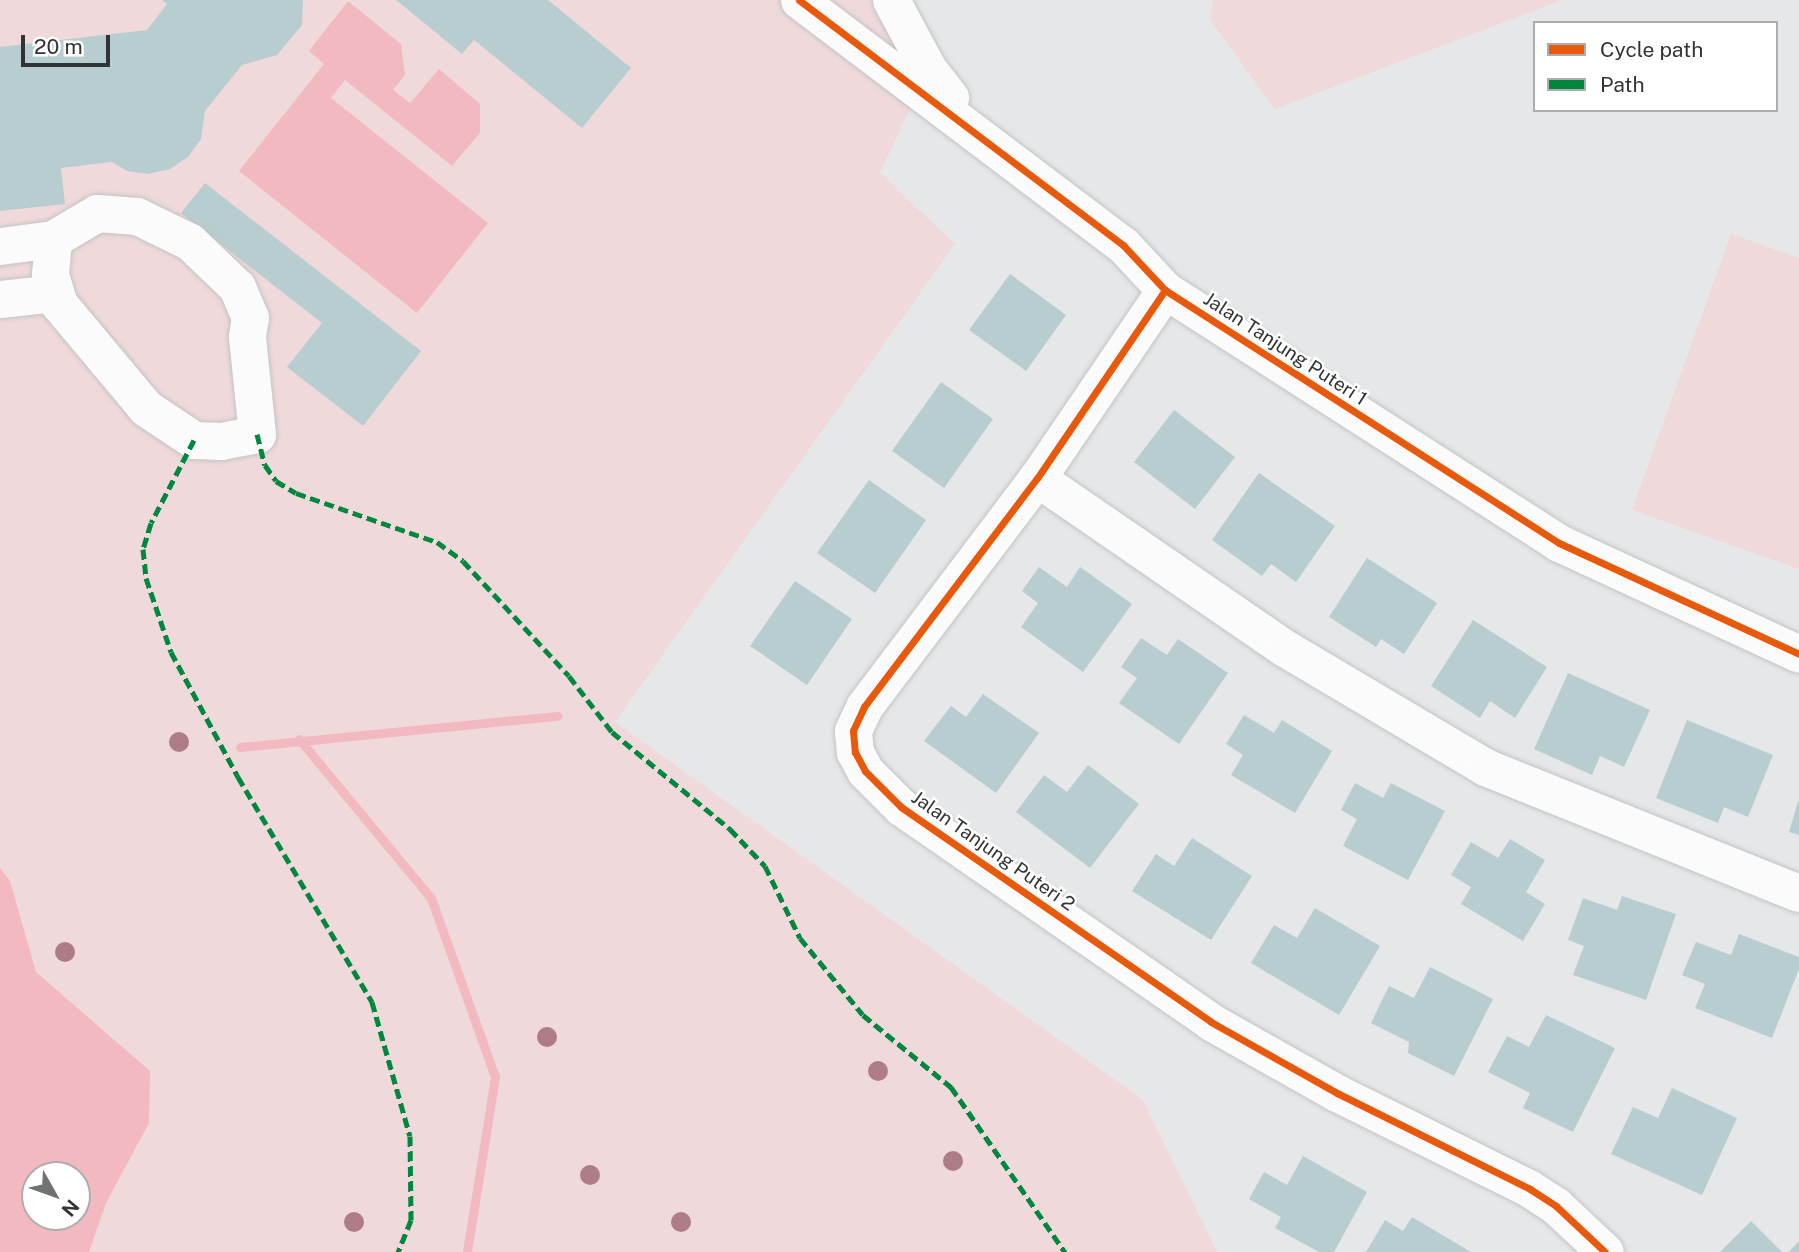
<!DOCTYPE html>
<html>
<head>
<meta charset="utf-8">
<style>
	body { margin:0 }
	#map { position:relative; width:1799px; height:1252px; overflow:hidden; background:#e5e7e8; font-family:"Public Sans",sans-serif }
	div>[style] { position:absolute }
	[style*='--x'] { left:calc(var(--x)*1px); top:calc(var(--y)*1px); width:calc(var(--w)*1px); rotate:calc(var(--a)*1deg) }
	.green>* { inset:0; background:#f0d9db }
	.water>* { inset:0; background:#f2bac0 }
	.stream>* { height:9px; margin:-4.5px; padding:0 4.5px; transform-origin:4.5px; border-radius:4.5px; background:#f2bac0 }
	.building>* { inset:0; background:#b8cdcf }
	.roads { filter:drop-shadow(0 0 2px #c2c4c5) drop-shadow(0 0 2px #c2c4c5) }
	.minor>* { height:37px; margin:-18.5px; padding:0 18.5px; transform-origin:18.5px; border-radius:18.5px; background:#fbfbfc }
	.quiet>* { height:5px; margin-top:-2.5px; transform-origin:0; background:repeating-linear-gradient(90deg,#00873e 0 10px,transparent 0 15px) }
	.cycleway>* { height:7px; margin:-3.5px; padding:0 3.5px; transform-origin:3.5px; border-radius:3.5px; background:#e8590c }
	.trees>* { width:20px; height:20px; margin:-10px; border-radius:50%; background:#ae7c86 }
	span { translate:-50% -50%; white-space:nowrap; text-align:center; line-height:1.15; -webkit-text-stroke:5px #fff; paint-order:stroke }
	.street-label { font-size:19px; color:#323334 }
	.legend { position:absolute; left:1533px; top:21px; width:245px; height:91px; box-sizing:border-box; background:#fff; border:2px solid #adadae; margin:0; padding:9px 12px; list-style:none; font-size:21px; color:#323334 }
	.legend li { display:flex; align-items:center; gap:14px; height:35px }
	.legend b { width:35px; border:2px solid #adadae }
	.north { position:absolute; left:21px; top:1161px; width:70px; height:70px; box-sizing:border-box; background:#fff; border:2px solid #adadae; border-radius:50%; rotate:130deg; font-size:19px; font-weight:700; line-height:28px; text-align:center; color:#323334 }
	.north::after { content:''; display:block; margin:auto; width:24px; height:32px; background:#717273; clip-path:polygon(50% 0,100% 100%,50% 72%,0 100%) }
	.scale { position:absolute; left:21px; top:35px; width:89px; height:32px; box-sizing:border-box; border:4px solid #323334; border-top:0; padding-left:9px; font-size:21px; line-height:24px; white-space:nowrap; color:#323334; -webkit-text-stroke:5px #fff; paint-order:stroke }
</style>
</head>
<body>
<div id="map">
	<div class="green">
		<i style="clip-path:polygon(evenodd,0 0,891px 0,928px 69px,880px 173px,955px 244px,615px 722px,1143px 1100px,1217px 1252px,0 1252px,0 0,35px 1175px,77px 1175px,77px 1217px,35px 1217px,35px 1175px)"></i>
		<i style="clip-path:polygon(1213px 0,1562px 0,1275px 109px,1210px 20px)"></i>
		<i style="clip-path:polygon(1731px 234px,1799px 258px,1799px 569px,1632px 510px)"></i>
	</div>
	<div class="water">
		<i style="clip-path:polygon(348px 1px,401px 44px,405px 75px,393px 90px,410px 103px,439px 69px,480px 104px,480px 133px,452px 166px,345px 80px,331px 98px,488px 223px,417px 313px,239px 171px,324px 64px,309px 51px)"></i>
		<i style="clip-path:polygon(evenodd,0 868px,10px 881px,36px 972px,150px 1071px,149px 1123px,106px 1203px,89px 1252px,0 1252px,0 868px,77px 1175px,77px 1217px,35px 1217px,35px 1175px,77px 1175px)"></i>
	</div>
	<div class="stream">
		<i style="--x:299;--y:739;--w:207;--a:50.3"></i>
		<i style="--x:431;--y:898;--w:190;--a:70.3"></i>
		<i style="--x:495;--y:1077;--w:177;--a:99.1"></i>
		<i style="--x:240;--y:747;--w:319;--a:-5.6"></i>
	</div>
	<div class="building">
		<i style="clip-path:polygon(162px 0,303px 0,302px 25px,277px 55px,242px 65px,205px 111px,201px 139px,188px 157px,170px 169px,148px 174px,127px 171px,112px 162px,61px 168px,65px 204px,0 211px,0 47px,147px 30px,167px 4px)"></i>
		<i style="clip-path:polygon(396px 0,548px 0,631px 68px,582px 128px,474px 40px,462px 54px)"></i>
		<i style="clip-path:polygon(205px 183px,421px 351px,363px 426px,287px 367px,322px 323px,181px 213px)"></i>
		<i style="clip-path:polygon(1010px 274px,1066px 315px,1026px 371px,969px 330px)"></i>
		<i style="clip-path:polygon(941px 382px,993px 419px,944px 488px,892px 451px)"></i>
		<i style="clip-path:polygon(1174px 410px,1235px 457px,1195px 509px,1134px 462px)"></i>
		<i style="clip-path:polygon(1259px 473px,1335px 526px,1296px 582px,1271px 564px,1262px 576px,1212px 540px)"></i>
		<i style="clip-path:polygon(869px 480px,926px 520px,875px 593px,817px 553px)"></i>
		<i style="clip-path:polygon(1367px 558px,1437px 603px,1404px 654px,1381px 639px,1376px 647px,1329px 617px)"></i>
		<i style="clip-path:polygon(1039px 567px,1067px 587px,1080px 567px,1132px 604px,1083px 672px,1021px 627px,1038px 603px,1022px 591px)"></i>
		<i style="clip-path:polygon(795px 581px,852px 619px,807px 685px,750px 646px)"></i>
		<i style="clip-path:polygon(1473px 620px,1547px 667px,1515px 718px,1490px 701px,1480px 718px,1431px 686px)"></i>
		<i style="clip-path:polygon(1141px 638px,1167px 655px,1178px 639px,1228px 673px,1179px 744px,1119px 703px,1137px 678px,1121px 667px)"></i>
		<i style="clip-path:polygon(1568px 673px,1650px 710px,1624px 767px,1600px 756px,1592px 775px,1534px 749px)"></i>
		<i style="clip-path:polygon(983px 694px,1039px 733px,996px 793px,924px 741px,951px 706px,966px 717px)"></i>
		<i style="clip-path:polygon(1244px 715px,1274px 733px,1282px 720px,1332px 751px,1295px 813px,1231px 775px,1243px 755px,1226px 744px)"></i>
		<i style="clip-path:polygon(1687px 720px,1773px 755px,1748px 817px,1724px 807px,1718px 823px,1656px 798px)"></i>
		<i style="clip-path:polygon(1088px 765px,1139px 804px,1090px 868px,1016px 812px,1044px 775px,1067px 792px)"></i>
		<i style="clip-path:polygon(1355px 783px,1383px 798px,1391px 783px,1445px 811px,1408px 880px,1343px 846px,1357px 819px,1341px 810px)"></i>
		<i style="clip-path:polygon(1798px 802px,1799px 802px,1799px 835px,1789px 832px)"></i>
		<i style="clip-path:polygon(1192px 838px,1252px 876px,1211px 940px,1132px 891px,1156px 854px,1174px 866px)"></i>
		<i style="clip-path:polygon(1510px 839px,1545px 860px,1526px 892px,1545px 904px,1523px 941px,1461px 904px,1471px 887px,1451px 875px,1471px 842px,1498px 858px)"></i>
		<i style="clip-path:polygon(1622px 896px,1676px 914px,1646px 1000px,1573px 975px,1584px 946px,1568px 940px,1583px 898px,1617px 910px)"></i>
		<i style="clip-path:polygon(1315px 908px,1380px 946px,1339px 1015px,1251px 963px,1274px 925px,1297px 938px)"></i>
		<i style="clip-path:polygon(1739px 934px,1799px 957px,1799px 969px,1772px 1038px,1695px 1008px,1705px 984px,1682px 975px,1696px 942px,1731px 955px)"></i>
		<i style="clip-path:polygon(1430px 967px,1493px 999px,1454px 1076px,1408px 1053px,1409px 1042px,1371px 1023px,1389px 986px,1414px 998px)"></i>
		<i style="clip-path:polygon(1546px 1015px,1615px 1048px,1573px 1132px,1523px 1108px,1530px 1093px,1488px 1072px,1507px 1036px,1529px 1047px)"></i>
		<i style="clip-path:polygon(1672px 1088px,1737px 1118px,1702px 1195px,1611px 1154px,1633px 1107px,1658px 1118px)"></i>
		<i style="clip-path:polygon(1303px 1156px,1367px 1192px,1334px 1252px,1319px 1252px,1275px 1228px,1281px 1217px,1249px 1199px,1264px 1172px,1287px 1185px)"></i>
		<i style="clip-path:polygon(1412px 1217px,1471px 1252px,1366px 1252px,1385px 1220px,1403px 1231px)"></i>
		<i style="clip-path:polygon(1751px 1221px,1782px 1252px,1720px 1252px)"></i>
		<i style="clip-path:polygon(1799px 1241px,1799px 1252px,1789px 1252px)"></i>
	</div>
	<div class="roads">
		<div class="minor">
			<i style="--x:799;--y:0;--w:406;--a:37.1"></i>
			<i style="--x:1123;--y:245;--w:62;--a:47"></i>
			<i style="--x:1165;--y:290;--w:468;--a:32.7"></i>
			<i style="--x:1559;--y:543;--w:264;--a:24.8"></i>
			<i style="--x:891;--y:0;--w:78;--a:61.8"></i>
			<i style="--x:928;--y:69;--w:36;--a:52"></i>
			<i style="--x:0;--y:246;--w:53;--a:-7.5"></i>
			<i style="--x:53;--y:239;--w:51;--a:-30.6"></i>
			<i style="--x:97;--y:213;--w:40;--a:4.3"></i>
			<i style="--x:137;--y:216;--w:59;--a:26.1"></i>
			<i style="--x:190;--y:242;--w:65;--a:43.8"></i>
			<i style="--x:237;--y:287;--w:33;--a:67"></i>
			<i style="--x:250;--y:317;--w:20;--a:99"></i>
			<i style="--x:247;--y:337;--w:98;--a:84.1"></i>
			<i style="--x:257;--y:434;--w:37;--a:169"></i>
			<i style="--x:221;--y:441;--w:27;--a:-178"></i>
			<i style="--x:194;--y:440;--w:58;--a:-146.3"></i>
			<i style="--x:146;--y:408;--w:136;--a:-129.9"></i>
			<i style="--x:59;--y:304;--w:31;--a:-107"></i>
			<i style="--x:50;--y:274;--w:35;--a:-85"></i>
			<i style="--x:1165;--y:290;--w:227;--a:124.2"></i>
			<i style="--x:1037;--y:478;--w:287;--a:127.1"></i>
			<i style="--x:864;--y:707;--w:26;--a:115"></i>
			<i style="--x:853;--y:731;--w:21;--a:85"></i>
			<i style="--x:855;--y:752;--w:21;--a:62"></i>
			<i style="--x:865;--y:771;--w:51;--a:45"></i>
			<i style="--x:901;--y:807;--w:377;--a:34.7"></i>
			<i style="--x:1211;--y:1022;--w:145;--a:29.4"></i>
			<i style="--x:1337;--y:1093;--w:216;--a:26.4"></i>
			<i style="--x:1530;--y:1189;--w:31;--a:33"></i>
			<i style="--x:1556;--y:1206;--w:67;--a:43.2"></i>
			<i style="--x:0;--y:299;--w:55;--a:-6.2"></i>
			<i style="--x:1037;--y:478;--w:298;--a:34.5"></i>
			<i style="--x:1283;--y:647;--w:235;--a:30.7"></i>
			<i style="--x:1485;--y:767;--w:338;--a:21.9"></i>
		</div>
	</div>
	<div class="quiet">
		<i style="--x:257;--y:434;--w:32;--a:76"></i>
		<i style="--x:265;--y:465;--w:19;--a:55"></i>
		<i style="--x:276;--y:481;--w:23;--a:31"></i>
		<i style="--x:296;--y:493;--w:149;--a:19.2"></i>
		<i style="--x:437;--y:542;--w:32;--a:36"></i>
		<i style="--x:463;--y:561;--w:156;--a:47.3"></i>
		<i style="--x:569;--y:676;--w:71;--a:52.5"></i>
		<i style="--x:612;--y:732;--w:153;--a:39.4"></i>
		<i style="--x:730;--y:829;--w:51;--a:46.6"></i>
		<i style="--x:765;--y:866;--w:80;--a:64.1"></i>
		<i style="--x:800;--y:938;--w:99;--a:50.7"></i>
		<i style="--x:863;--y:1015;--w:114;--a:39.3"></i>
		<i style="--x:951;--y:1087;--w:201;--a:55.4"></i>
		<i style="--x:194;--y:440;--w:93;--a:117.4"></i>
		<i style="--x:151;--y:523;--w:27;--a:107"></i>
		<i style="--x:143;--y:549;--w:29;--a:84"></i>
		<i style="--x:146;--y:578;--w:78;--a:71.3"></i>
		<i style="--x:171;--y:652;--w:142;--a:61.8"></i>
		<i style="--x:238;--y:777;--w:262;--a:59.2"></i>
		<i style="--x:372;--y:1002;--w:139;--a:74.2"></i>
		<i style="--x:410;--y:1136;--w:84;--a:89.3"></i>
		<i style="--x:411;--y:1220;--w:35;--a:112"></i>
	</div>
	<div class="cycleway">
		<i style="--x:799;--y:0;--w:406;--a:37.1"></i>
		<i style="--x:1123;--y:245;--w:62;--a:47"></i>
		<i style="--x:1165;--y:290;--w:468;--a:32.7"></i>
		<i style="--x:1559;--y:543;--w:264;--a:24.8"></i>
		<i style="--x:1165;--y:290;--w:227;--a:124.2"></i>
		<i style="--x:1037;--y:478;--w:287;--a:127.1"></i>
		<i style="--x:864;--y:707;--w:26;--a:115"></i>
		<i style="--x:853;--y:731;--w:21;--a:85"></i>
		<i style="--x:855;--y:752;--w:21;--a:62"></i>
		<i style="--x:865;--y:771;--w:51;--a:45"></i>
		<i style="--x:901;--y:807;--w:377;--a:34.7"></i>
		<i style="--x:1211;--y:1022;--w:145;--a:29.4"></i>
		<i style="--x:1337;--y:1093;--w:216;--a:26.4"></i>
		<i style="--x:1530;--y:1189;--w:31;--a:33"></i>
		<i style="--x:1556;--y:1206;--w:67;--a:43.2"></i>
	</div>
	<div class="trees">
		<i style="left:179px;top:742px"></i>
		<i style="left:65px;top:952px"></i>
		<i style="left:547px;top:1037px"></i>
		<i style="left:878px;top:1071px"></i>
		<i style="left:953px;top:1161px"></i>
		<i style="left:590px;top:1175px"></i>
		<i style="left:354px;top:1222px"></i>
		<i style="left:681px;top:1222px"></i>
	</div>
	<div class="street-label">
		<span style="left:1285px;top:349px;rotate:33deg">Jalan Tanjung Puteri 1</span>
		<span style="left:993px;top:851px;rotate:35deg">Jalan Tanjung Puteri 2</span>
	</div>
	<ul class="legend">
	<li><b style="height:9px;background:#e8590c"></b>Cycle path</li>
	<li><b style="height:9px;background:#00873e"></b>Path</li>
	</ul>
	<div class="north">N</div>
	<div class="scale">20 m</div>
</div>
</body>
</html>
